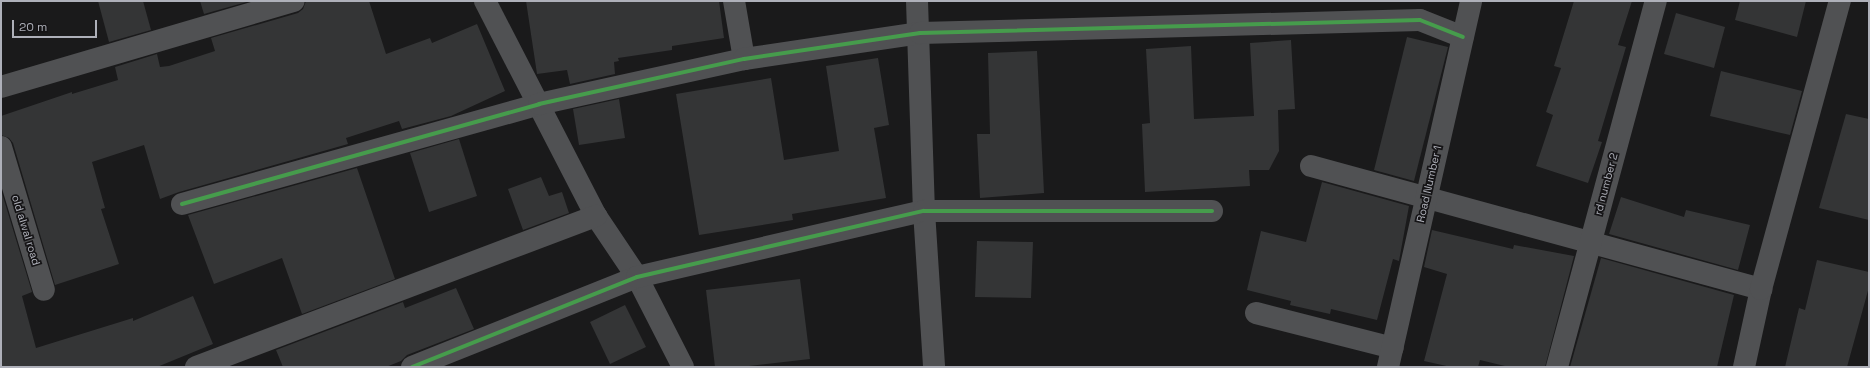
<!DOCTYPE html>
<html>
<head>
<meta charset="utf-8">
<style>
	body { margin:0 }
	#map { position:relative; width:1870px; height:368px; overflow:hidden; background:#1a1a1b; font-family:"Space Grotesk",sans-serif }
	div>[style] { position:absolute }
	[style*='--x'] { left:calc(var(--x)*1px); top:calc(var(--y)*1px); width:calc(var(--w)*1px); rotate:calc(var(--a)*1deg) }
	.building>* { inset:0; background:#343536 }
	.minor>* { height:22px; margin:-11px; padding:0 11px; transform-origin:11px; border-radius:11px; background:#505153 }
	.cycleway>* { height:4px; margin:-2px; padding:0 2px; transform-origin:2px; border-radius:2px; background:#469c4c }
	span { translate:-50% -50%; white-space:nowrap; text-align:center; line-height:1.15; -webkit-text-stroke:3.5px #151416; paint-order:stroke }
	.street-label { font-size:11px; color:#aeb0b9 }
	.frame { position:absolute; inset:0; border:2px solid #aeb0b9; pointer-events:none }
	.scale { position:absolute; left:12px; top:20px; width:85px; height:18px; box-sizing:border-box; border:2px solid #aeb0b9; border-top:0; padding-left:5px; font-size:12px; line-height:14px; white-space:nowrap; color:#aeb0b9; -webkit-text-stroke:3px #151416; paint-order:stroke }
</style>
</head>
<body>
<div id="map">
	<div class="building">
		<i style="clip-path:polygon(98px 1px,143px 1px,151px 30px,109px 42px)"></i>
		<i style="clip-path:polygon(200px 1px,250px 1px,204px 14px)"></i>
		<i style="clip-path:polygon(306px 1px,369px 1px,386px 54px,430px 38px,432px 43px,477px 24px,505px 91px,451px 116px,402px 129px,399px 121px,346px 138px,348px 144px,179px 192px,160px 199px,144px 145px,92px 162px,105px 208px,101px 209px,119px 264px,55px 285px,13px 143px,9px 138px,1px 135px,1px 116px,72px 92px,72px 94px,118px 80px,115px 67px,157px 54px,160px 67px,169px 66px,215px 51px,211px 38px,298px 13px,303px 9px)"></i>
		<i style="clip-path:polygon(526px 1px,719px 1px,724px 38px,672px 46px,672px 50px,618px 58px,619px 61px,614px 62px,615px 74px,570px 84px,567px 70px,537px 74px)"></i>
		<i style="clip-path:polygon(1574px 1px,1632px 1px,1618px 45px,1626px 47px,1598px 141px,1602px 142px,1588px 183px,1536px 166px,1553px 115px,1546px 112px,1561px 68px,1554px 66px)"></i>
		<i style="clip-path:polygon(1740px 1px,1806px 1px,1797px 37px,1735px 20px)"></i>
		<i style="clip-path:polygon(1676px 13px,1725px 27px,1714px 68px,1664px 54px)"></i>
		<i style="clip-path:polygon(1407px 37px,1448px 47px,1414px 181px,1374px 170px)"></i>
		<i style="clip-path:polygon(1291px 40px,1295px 109px,1278px 110px,1279px 151px,1269px 170px,1249px 170px,1250px 186px,1145px 192px,1142px 124px,1150px 123px,1146px 49px,1191px 46px,1194px 119px,1254px 116px,1250px 43px)"></i>
		<i style="clip-path:polygon(1037px 51px,1044px 193px,980px 198px,977px 134px,990px 134px,988px 53px)"></i>
		<i style="clip-path:polygon(878px 58px,889px 125px,874px 128px,886px 198px,792px 214px,793px 220px,699px 235px,676px 94px,771px 78px,784px 160px,839px 151px,826px 66px)"></i>
		<i style="clip-path:polygon(1721px 71px,1802px 91px,1790px 135px,1710px 116px)"></i>
		<i style="clip-path:polygon(619px 99px,625px 138px,579px 145px,573px 109px)"></i>
		<i style="clip-path:polygon(1846px 114px,1869px 119px,1869px 220px,1819px 208px)"></i>
		<i style="clip-path:polygon(459px 139px,477px 196px,429px 212px,410px 153px)"></i>
		<i style="clip-path:polygon(357px 168px,395px 279px,302px 314px,282px 258px,214px 284px,188px 215px)"></i>
		<i style="clip-path:polygon(541px 177px,549px 196px,562px 192px,569px 213px,523px 230px,508px 189px)"></i>
		<i style="clip-path:polygon(1322px 182px,1409px 206px,1399px 261px,1393px 259px,1377px 320px,1331px 309px,1330px 314px,1290px 305px,1291px 301px,1247px 290px,1261px 231px,1306px 242px)"></i>
		<i style="clip-path:polygon(1px 190px,32px 292px,22px 296px,36px 348px,133px 318px,133px 321px,193px 296px,213px 344px,157px 367px,1px 367px)"></i>
		<i style="clip-path:polygon(1621px 197px,1684px 217px,1686px 210px,1750px 225px,1738px 270px,1609px 234px)"></i>
		<i style="clip-path:polygon(1432px 230px,1513px 249px,1514px 245px,1574px 256px,1545px 367px,1509px 367px,1480px 360px,1478px 367px,1451px 367px,1424px 361px,1447px 274px,1424px 267px)"></i>
		<i style="clip-path:polygon(977px 241px,1033px 242px,1031px 298px,975px 297px)"></i>
		<i style="clip-path:polygon(1601px 258px,1734px 295px,1717px 367px,1570px 367px)"></i>
		<i style="clip-path:polygon(1817px 260px,1869px 272px,1869px 287px,1847px 367px,1785px 367px,1799px 308px,1805px 310px)"></i>
		<i style="clip-path:polygon(800px 279px,810px 359px,740px 367px,715px 367px,706px 290px)"></i>
		<i style="clip-path:polygon(456px 288px,474px 329px,407px 355px,401px 361px,386px 367px,283px 367px,276px 350px,403px 302px,405px 308px)"></i>
		<i style="clip-path:polygon(625px 305px,646px 347px,610px 364px,590px 322px)"></i>
	</div>
	<div class="minor">
		<i style="--x:485;--y:1;--w:242;--a:62.7"></i>
		<i style="--x:596;--y:216;--w:73;--a:56.1"></i>
		<i style="--x:637;--y:277;--w:101;--a:62.9"></i>
		<i style="--x:734;--y:1;--w:59;--a:80.2"></i>
		<i style="--x:917;--y:1;--w:210;--a:88.1"></i>
		<i style="--x:924;--y:211;--w:156;--a:86.3"></i>
		<i style="--x:1;--y:87;--w:305;--a:-16.4"></i>
		<i style="--x:1;--y:147;--w:149;--a:73.3"></i>
		<i style="--x:1311;--y:166;--w:467;--a:15.3"></i>
		<i style="--x:182;--y:204;--w:371;--a:-15.6"></i>
		<i style="--x:539;--y:104;--w:210;--a:-12.4"></i>
		<i style="--x:744;--y:59;--w:178;--a:-8.4"></i>
		<i style="--x:920;--y:33;--w:500;--a:-1.49"></i>
		<i style="--x:1420;--y:20;--w:46;--a:21.6"></i>
		<i style="--x:1256;--y:313;--w:141;--a:14.3"></i>
		<i style="--x:196;--y:367;--w:428;--a:-20.7"></i>
		<i style="--x:412;--y:367;--w:242;--a:-21.8"></i>
		<i style="--x:637;--y:277;--w:294;--a:-13"></i>
		<i style="--x:924;--y:211;--w:288;--a:0"></i>
		<i style="--x:1388;--y:367;--w:375;--a:-77.2"></i>
		<i style="--x:1557;--y:367;--w:379;--a:-74.9"></i>
		<i style="--x:1744;--y:367;--w:80;--a:-77.7"></i>
		<i style="--x:1761;--y:289;--w:299;--a:-74.7"></i>
	</div>
	<div class="cycleway">
		<i style="--x:182;--y:204;--w:371;--a:-15.6"></i>
		<i style="--x:539;--y:104;--w:210;--a:-12.4"></i>
		<i style="--x:744;--y:59;--w:178;--a:-8.4"></i>
		<i style="--x:920;--y:33;--w:500;--a:-1.49"></i>
		<i style="--x:1420;--y:20;--w:46;--a:21.6"></i>
		<i style="--x:412;--y:367;--w:242;--a:-21.8"></i>
		<i style="--x:637;--y:277;--w:294;--a:-13"></i>
		<i style="--x:924;--y:211;--w:288;--a:0"></i>
	</div>
	<div class="street-label">
		<span style="left:1429px;top:184px;rotate:-77deg">Road Number 1</span>
		<span style="left:1606px;top:184px;rotate:-75deg">rd number 2</span>
		<span style="left:26px;top:230px;rotate:73deg">old alwal road</span>
	</div>
	<div class="frame"></div>
	<div class="scale">20 m</div>
</div>
</body>
</html>
